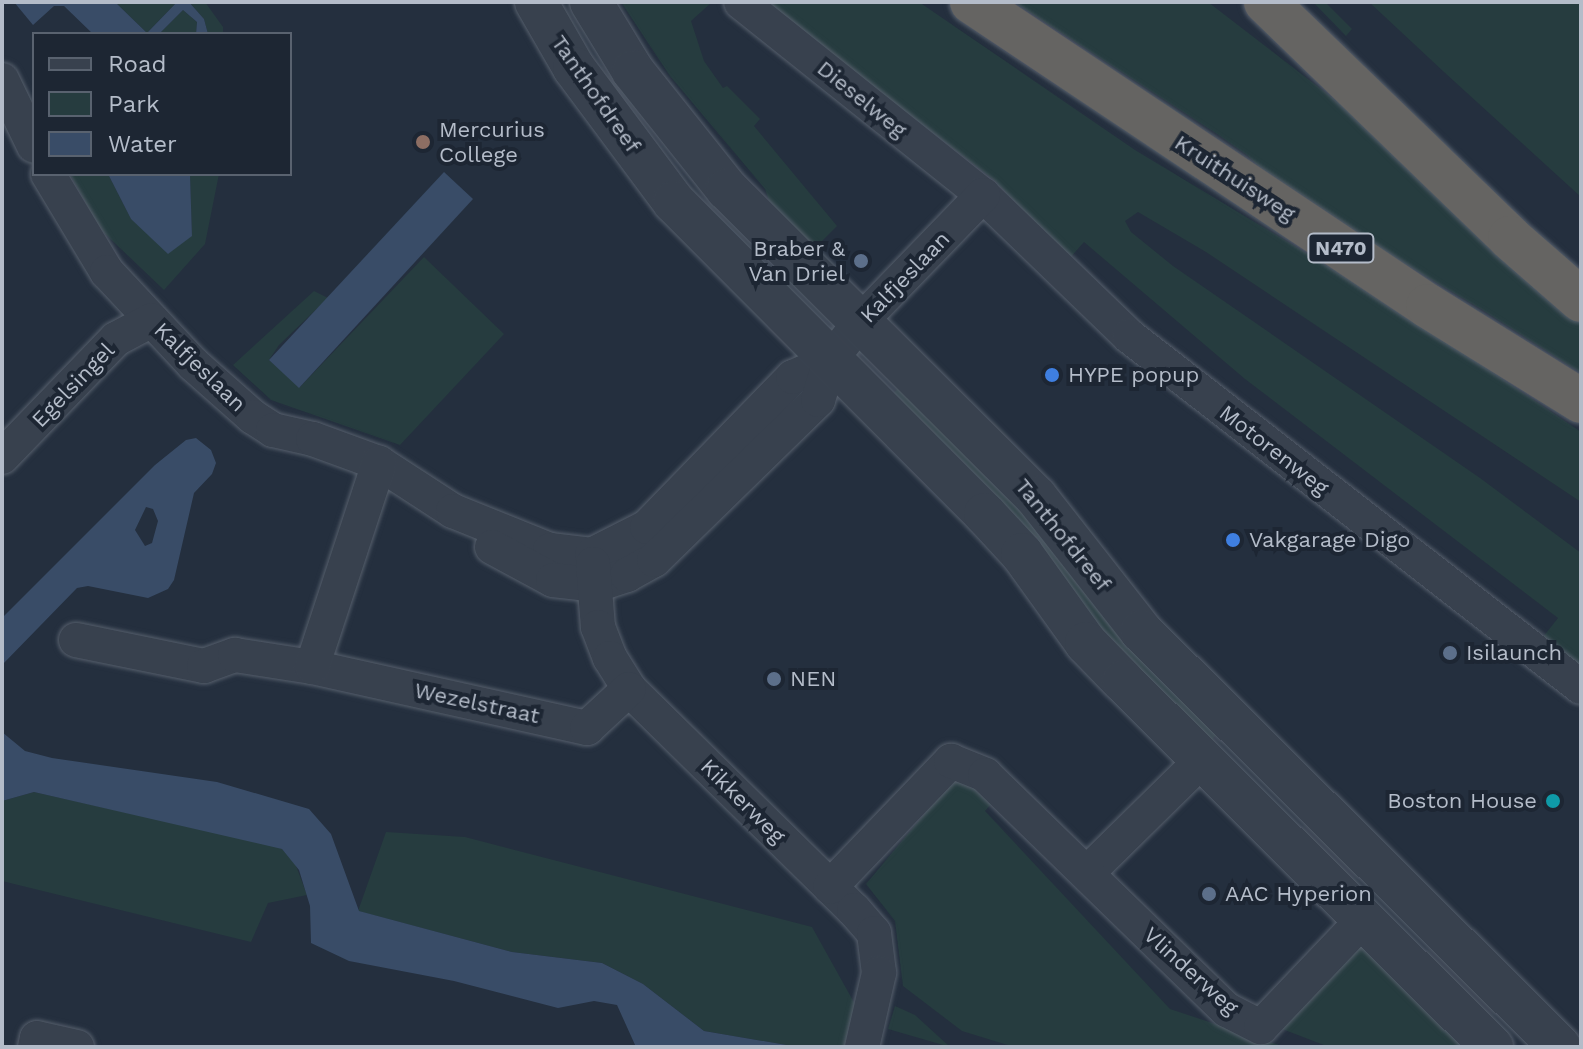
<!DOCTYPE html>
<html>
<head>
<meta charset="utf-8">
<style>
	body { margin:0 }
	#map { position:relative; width:1583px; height:1049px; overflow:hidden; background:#242f3e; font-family:"Work Sans",sans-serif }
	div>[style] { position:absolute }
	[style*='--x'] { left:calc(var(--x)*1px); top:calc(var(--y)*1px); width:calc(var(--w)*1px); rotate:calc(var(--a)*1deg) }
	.green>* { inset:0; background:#263c3f }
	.water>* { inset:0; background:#394c67 }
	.roads { filter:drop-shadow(0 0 2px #565f6c) drop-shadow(0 0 2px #565f6c) }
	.minor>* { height:34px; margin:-17px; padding:0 17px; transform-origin:17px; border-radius:17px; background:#38414e }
	.tertiary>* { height:42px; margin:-21px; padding:0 21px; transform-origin:21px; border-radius:21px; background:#38414e }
	.trunk>* { height:44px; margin:-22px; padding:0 22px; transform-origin:22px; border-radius:22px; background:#656462 }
	.dots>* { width:22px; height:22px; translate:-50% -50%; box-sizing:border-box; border:4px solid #1d2633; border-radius:50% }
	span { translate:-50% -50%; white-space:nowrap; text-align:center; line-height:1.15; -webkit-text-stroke:8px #1d2633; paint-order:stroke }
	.shield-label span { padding:2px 6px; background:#1d2633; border:2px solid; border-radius:6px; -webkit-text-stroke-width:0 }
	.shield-label { font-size:20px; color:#b4bcc9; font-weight:700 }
	.street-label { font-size:22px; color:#b4bcc9 }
	.poi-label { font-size:22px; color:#b4bcc9 }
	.left { translate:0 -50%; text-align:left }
	.right { translate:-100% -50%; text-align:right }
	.frame { position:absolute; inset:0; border:4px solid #b4bcc9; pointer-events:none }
	.legend { position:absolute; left:32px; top:32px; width:260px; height:144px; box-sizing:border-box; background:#1d2633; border:2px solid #59626f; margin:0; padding:10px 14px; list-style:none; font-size:24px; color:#b4bcc9 }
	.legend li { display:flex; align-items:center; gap:16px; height:40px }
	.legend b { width:40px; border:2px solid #59626f }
</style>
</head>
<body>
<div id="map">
	<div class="green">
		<i style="clip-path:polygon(115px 2px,177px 2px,147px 33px)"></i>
		<i style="clip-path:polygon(189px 2px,205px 2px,223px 27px,223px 34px,208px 34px,204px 19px)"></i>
		<i style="clip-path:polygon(621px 2px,712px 2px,691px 21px,704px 61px,723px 88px,727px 86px,760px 119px,754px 126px,837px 226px,811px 252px,774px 215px,765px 189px,670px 76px)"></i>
		<i style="clip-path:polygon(763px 2px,919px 2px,1135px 150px,1391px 304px,1581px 432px,1581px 502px,1206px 252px,1138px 212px,1125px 221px,1131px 232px,1173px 266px,1480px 478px,1581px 553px,1581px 668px,1543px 637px,1558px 618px,1245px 379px,1084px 242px,1069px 259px,994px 180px)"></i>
		<i style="clip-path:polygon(1014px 2px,1208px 2px,1404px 153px,1581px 319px,1581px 373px,1481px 309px,1287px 194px,1247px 155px,1217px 134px)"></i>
		<i style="clip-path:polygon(1313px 2px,1325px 2px,1352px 29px,1346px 36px)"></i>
		<i style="clip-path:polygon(1369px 2px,1581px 2px,1581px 197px,1444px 72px)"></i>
		<i style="clip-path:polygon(183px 10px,197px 22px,196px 34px,159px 34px)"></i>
		<i style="clip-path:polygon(70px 174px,108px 174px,131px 219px,192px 235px,190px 174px,219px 174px,205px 244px,164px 290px,100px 229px)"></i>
		<i style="clip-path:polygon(424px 257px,504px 334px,400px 445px,271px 400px,233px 365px,314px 291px,328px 298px,279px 345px,269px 360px,300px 387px)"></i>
		<i style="clip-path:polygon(902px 384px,1042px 524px,1221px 730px,1208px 744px,1114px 650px,889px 398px)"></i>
		<i style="clip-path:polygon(970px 777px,995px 800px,985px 811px,1170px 1009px,1285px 1047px,1014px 1047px,962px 1031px,903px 986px,895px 921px,866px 884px,941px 794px,956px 781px)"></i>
		<i style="clip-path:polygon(34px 792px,272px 845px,282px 849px,295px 863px,307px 895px,268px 903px,251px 942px,2px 881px,2px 801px)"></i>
		<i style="clip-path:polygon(386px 832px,465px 837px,812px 927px,856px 1006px,847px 1047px,798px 1047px,704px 1031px,643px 984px,602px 963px,512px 952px,358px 911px)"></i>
		<i style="clip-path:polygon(1363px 941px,1469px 1047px,1329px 1047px,1277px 1027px)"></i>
		<i style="clip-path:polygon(895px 1006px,915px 1015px,950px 1047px,888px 1029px)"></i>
	</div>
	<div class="water">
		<i style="clip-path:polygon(14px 2px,115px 2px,147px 33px,177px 2px,189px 2px,204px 19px,208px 34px,196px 34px,197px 22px,183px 10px,159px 34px,93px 34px,64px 6px,54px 6px,33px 25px)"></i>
		<i style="clip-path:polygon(444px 172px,473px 199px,299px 388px,269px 360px)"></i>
		<i style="clip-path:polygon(108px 174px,190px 174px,192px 236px,168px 254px,131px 219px)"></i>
		<i style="clip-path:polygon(evenodd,196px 438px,211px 450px,216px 463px,212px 474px,194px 493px,174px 580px,168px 589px,148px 598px,88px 586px,77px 588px,2px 665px,2px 618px,155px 465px,186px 440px,196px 438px,146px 507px,153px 509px,158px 521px,152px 543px,145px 546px,135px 530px,146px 507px)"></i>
		<i style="clip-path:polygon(2px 732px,25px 751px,52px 758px,217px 782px,309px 809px,331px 834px,359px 911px,512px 952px,602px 963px,643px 984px,704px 1031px,798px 1047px,636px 1047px,617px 1005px,594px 1001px,558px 1008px,454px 981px,349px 961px,311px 943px,310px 906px,299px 870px,282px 849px,34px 792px,2px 801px)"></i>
	</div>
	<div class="roads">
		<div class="minor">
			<i style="--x:741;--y:2;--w:310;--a:38.6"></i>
			<i style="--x:983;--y:195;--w:203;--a:44"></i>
			<i style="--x:1129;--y:336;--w:572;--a:37.83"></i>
			<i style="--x:2;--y:80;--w:73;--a:64.1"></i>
			<i style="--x:48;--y:174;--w:114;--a:59"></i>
			<i style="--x:107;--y:272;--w:126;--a:46.9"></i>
			<i style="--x:193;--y:364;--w:80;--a:41.5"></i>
			<i style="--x:253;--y:417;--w:24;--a:33"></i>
			<i style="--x:273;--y:430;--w:41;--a:12.7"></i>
			<i style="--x:313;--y:439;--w:70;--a:20"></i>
			<i style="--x:379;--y:463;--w:88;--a:33"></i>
			<i style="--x:453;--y:511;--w:105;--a:21.9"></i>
			<i style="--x:550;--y:550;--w:42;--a:6.8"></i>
			<i style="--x:592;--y:555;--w:62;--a:-27"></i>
			<i style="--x:647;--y:527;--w:209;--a:-45.8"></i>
			<i style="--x:793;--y:377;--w:40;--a:-23.4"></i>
			<i style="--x:2;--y:457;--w:164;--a:-46"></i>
			<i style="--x:116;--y:339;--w:40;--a:-28"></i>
			<i style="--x:492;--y:547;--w:69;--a:28.4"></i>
			<i style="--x:553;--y:580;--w:43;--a:6.6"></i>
			<i style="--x:596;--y:585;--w:33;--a:-18"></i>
			<i style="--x:627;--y:575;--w:31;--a:-29"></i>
			<i style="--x:654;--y:560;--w:229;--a:-44.3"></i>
			<i style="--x:818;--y:400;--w:41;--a:-72.9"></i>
			<i style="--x:830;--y:361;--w:49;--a:-52.4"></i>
			<i style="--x:860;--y:322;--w:177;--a:-45.9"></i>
			<i style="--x:593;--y:564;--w:63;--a:85.5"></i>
			<i style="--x:598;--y:627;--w:33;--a:69"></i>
			<i style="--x:610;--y:658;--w:36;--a:58"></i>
			<i style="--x:629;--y:689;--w:315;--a:44.5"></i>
			<i style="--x:854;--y:910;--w:30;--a:49"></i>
			<i style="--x:874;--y:933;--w:40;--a:82.9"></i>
			<i style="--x:879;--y:973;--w:76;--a:102.9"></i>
			<i style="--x:76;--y:640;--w:131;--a:11.5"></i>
			<i style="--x:204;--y:666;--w:33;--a:-20"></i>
			<i style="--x:235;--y:655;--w:78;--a:8.9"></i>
			<i style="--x:312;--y:667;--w:282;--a:12.5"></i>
			<i style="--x:587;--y:728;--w:57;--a:-42.9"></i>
			<i style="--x:312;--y:667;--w:215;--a:-71.8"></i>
			<i style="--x:1087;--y:873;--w:161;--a:-44.5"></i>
			<i style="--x:830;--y:887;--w:175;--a:-46.2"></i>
			<i style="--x:951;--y:761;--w:37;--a:22"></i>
			<i style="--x:985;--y:775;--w:337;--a:44.2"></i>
			<i style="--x:1227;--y:1010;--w:38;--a:27"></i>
			<i style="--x:1261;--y:1027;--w:148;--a:-46.4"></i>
			<i style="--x:35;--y:1047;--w:9;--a:-77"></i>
			<i style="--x:37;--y:1038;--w:41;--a:12.7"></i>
		</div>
		<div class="tertiary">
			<i style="--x:536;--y:2;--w:76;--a:60.1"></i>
			<i style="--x:574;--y:68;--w:167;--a:53.3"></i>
			<i style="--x:674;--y:202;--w:441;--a:45.1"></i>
			<i style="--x:985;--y:514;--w:54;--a:47.2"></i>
			<i style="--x:1022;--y:554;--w:110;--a:54.3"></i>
			<i style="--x:1086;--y:643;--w:53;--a:45.8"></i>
			<i style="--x:1123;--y:681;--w:520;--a:44.77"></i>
			<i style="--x:591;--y:2;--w:81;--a:58.7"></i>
			<i style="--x:633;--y:71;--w:151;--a:51.5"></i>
			<i style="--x:727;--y:189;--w:436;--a:44.9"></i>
			<i style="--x:1036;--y:497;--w:170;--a:51.9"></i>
			<i style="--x:1141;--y:631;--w:590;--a:44.79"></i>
		</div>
		<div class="trunk">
			<i style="--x:972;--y:2;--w:548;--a:33.69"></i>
			<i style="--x:1428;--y:306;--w:180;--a:31.8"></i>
			<i style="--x:1266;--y:2;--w:339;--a:44"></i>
			<i style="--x:1510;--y:238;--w:94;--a:41.1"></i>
		</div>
	</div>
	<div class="dots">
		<i style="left:423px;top:142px;background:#8d6e63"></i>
		<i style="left:861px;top:261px;background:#5c6f8a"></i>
		<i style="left:1052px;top:375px;background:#3f7fe0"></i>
		<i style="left:1233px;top:540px;background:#3f7fe0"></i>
		<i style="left:1450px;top:653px;background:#5c6f8a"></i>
		<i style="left:774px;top:679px;background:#5c6f8a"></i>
		<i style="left:1553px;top:801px;background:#0f9aa8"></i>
		<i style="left:1209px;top:894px;background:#5c6f8a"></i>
	</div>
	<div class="shield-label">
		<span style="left:1341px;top:248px">N470</span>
	</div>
	<div class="street-label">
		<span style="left:596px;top:94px;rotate:55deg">Tanthofdreef</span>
		<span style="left:862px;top:99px;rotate:39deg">Dieselweg</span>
		<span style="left:1235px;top:178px;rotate:33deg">Kruithuisweg</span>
		<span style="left:905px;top:277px;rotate:-46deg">Kalfjeslaan</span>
		<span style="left:200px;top:367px;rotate:44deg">Kalfjeslaan</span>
		<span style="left:73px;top:385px;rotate:-46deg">Egelsingel</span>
		<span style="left:1274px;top:450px;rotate:38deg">Motorenweg</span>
		<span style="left:1063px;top:535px;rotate:51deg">Tanthofdreef</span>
		<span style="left:477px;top:703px;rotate:12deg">Wezelstraat</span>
		<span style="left:743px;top:801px;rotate:45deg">Kikkerweg</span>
		<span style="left:1191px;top:971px;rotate:42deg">Vlinderweg</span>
	</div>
	<div class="poi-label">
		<span class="left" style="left:439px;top:142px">Mercurius<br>College</span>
		<span class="right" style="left:845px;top:261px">Braber &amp;<br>Van Driel</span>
		<span class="left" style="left:1068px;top:375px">HYPE popup</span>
		<span class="left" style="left:1249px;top:540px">Vakgarage Digo</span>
		<span class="left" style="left:1466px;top:653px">Isilaunch</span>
		<span class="left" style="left:790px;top:679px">NEN</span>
		<span class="right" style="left:1537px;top:801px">Boston House</span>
		<span class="left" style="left:1225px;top:894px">AAC Hyperion</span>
	</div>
	<div class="frame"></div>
	<ul class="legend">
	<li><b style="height:10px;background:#38414e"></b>Road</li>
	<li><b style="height:22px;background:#263c3f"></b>Park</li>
	<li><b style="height:22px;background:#394c67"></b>Water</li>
	</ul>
</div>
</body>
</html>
